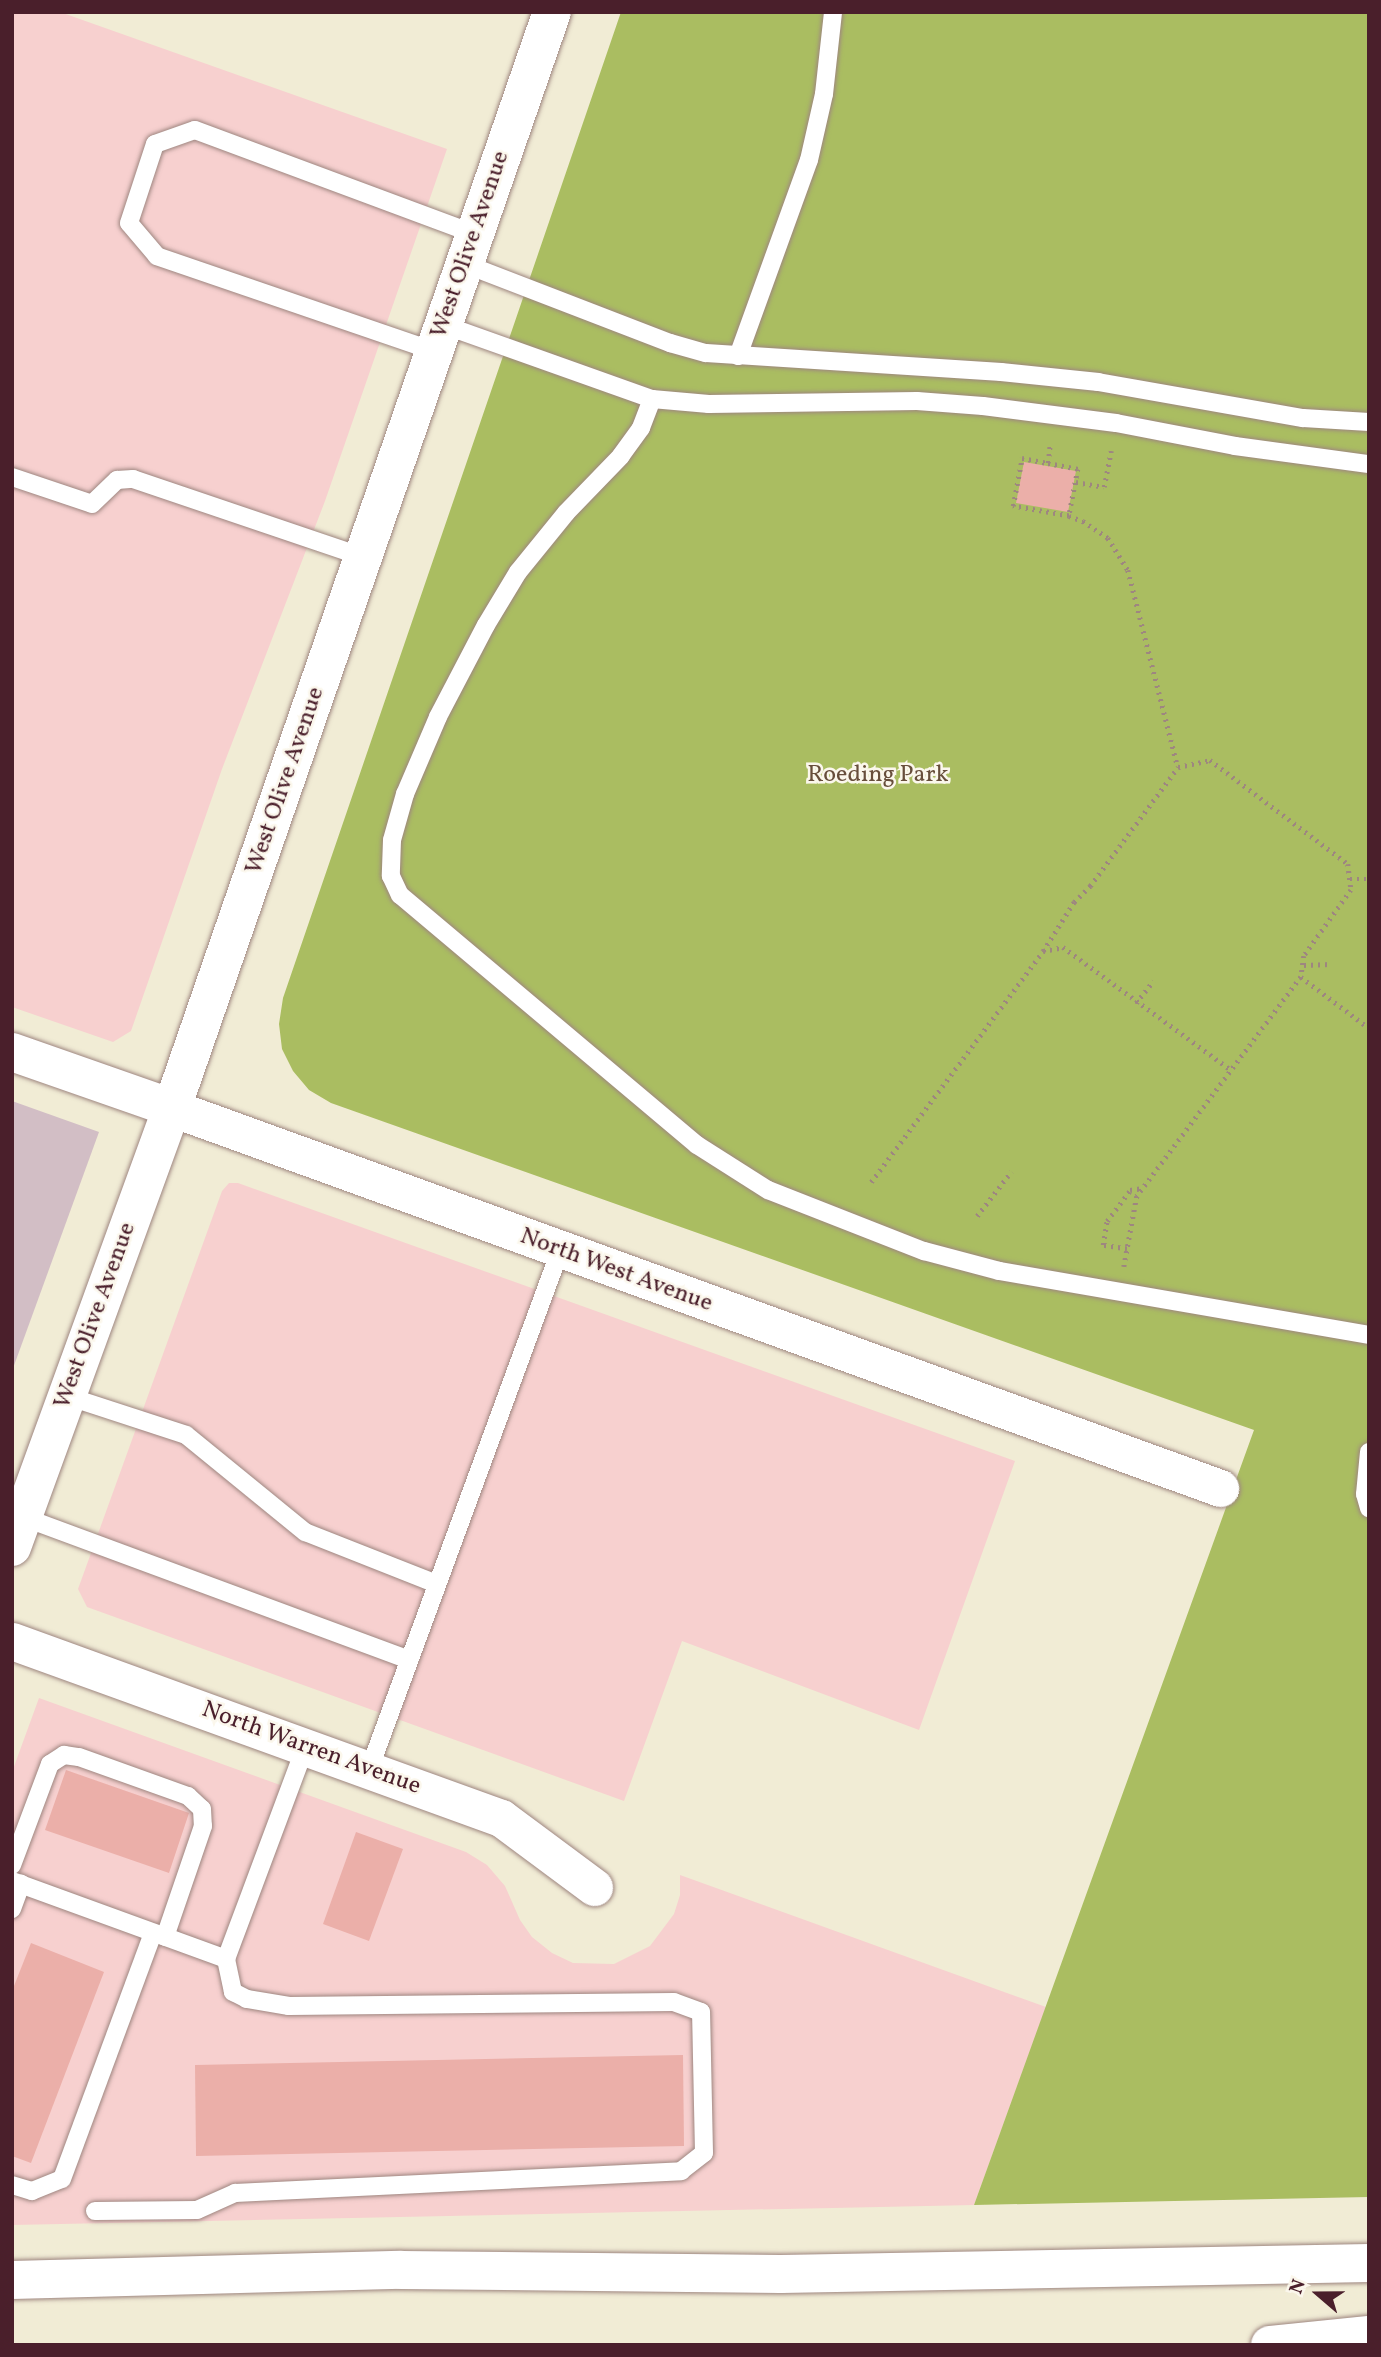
<!DOCTYPE html>
<html>
<head>
<meta charset="utf-8">
<style>
	body { margin:0 }
	#map { position:relative; width:1381px; height:2357px; overflow:hidden; background:#f1ecd5; font-family:Vollkorn,serif }
	div>[style] { position:absolute }
	[style*='--x'] { left:calc(var(--x)*1px); top:calc(var(--y)*1px); width:calc(var(--w)*1px); rotate:calc(var(--a)*1deg) }
	.built>* { inset:0; background:#f7d0cf }
	.industrial>* { inset:0; background:#d2bec5 }
	.green>* { inset:0; background:#aabd61 }
	.building>* { inset:0; background:#ebafa9 }
	.path>* { height:4.5px; margin-top:-2.25px; transform-origin:0; background:repeating-linear-gradient(90deg,#9e8680 0 2px,transparent 0 7px) }
	.roads { filter:drop-shadow(0 0 2px #9e8680) drop-shadow(0 0 2px #9e8680) }
	.lane>* { height:18px; margin:-9px; padding:0 9px; transform-origin:9px; border-radius:9px; background:#fff }
	.street>* { height:37px; margin:-18.5px; padding:0 18.5px; transform-origin:18.5px; border-radius:18.5px; background:#fff }
	.secondary>* { height:38px; margin:-19px; padding:0 19px; transform-origin:19px; border-radius:19px; background:#fff }
	.highway>* { height:38px; margin:-19px; padding:0 19px; transform-origin:19px; border-radius:19px; background:#fff }
	span { translate:-50% -50%; white-space:nowrap; text-align:center; line-height:1.15; -webkit-text-stroke:5px #fbf7ec; paint-order:stroke }
	.street-label { font-size:24px; color:#4a1f2b }
	.park-label { font-size:24px; color:#674e3b }
	.frame { position:absolute; inset:0; border:14px solid #4a1f2b; pointer-events:none }
	.north { position:absolute; left:1283px; top:2259px; width:70px; height:70px; -webkit-text-stroke:5px #fbf7ec; paint-order:stroke; rotate:290deg; font-size:19px; font-weight:700; line-height:28px; text-align:center; color:#4a1f2b }
	.north::after { content:''; display:block; margin:auto; width:24px; height:32px; background:#4a1f2b; clip-path:polygon(50% 0,100% 100%,50% 72%,0 100%) }
</style>
</head>
<body>
<div id="map">
	<div class="built">
		<i style="clip-path:polygon(12px 12px,60px 12px,447px 149px,325px 501px,222px 769px,131px 1031px,113px 1042px,12px 1007px)"></i>
		<i style="clip-path:polygon(229px 1183px,238px 1183px,1015px 1461px,919px 1730px,682px 1641px,624px 1801px,87px 1607px,78px 1589px,222px 1191px)"></i>
		<i style="clip-path:polygon(39px 1698px,466px 1852px,487px 1865px,505px 1886px,520px 1920px,532px 1937px,552px 1953px,573px 1963px,614px 1964px,650px 1946px,674px 1914px,680px 1895px,680px 1875px,1046px 2007px,974px 2205px,12px 2225px,12px 1772px)"></i>
	</div>
	<div class="industrial">
		<i style="clip-path:polygon(12px 1101px,99px 1132px,12px 1371px)"></i>
	</div>
	<div class="green">
		<i style="clip-path:polygon(621px 12px,1369px 12px,1369px 2197px,974px 2205px,1254px 1430px,331px 1103px,309px 1090px,293px 1071px,282px 1049px,279px 1024px,283px 998px)"></i>
	</div>
	<div class="building">
		<i style="clip-path:polygon(1024px 462px,1076px 471px,1068px 512px,1016px 503px)"></i>
		<i style="clip-path:polygon(66px 1770px,189px 1813px,169px 1873px,45px 1830px)"></i>
		<i style="clip-path:polygon(356px 1832px,403px 1849px,369px 1941px,323px 1924px)"></i>
		<i style="clip-path:polygon(31px 1943px,104px 1972px,31px 2163px,12px 2156px,12px 1991px)"></i>
		<i style="clip-path:polygon(683px 2055px,684px 2146px,196px 2156px,195px 2065px)"></i>
	</div>
	<div class="path">
		<i style="--x:1048;--y:463;--w:31;--a:11"></i>
		<i style="--x:1078;--y:469;--w:48;--a:100.8"></i>
		<i style="--x:1069;--y:516;--w:57;--a:-169.9"></i>
		<i style="--x:1013;--y:506;--w:49;--a:-79.4"></i>
		<i style="--x:1022;--y:458;--w:26;--a:11"></i>
		<i style="--x:1048;--y:463;--w:20;--a:-84"></i>
		<i style="--x:1076;--y:482;--w:28;--a:10"></i>
		<i style="--x:1104;--y:487;--w:37;--a:-79"></i>
		<i style="--x:1069;--y:516;--w:15;--a:20"></i>
		<i style="--x:1083;--y:521;--w:30;--a:34"></i>
		<i style="--x:1108;--y:538;--w:38;--a:58"></i>
		<i style="--x:1128;--y:570;--w:203;--a:75.8"></i>
		<i style="--x:1178;--y:767;--w:33;--a:-12"></i>
		<i style="--x:1210;--y:760;--w:173;--a:37"></i>
		<i style="--x:1348;--y:864;--w:26;--a:83"></i>
		<i style="--x:1351;--y:890;--w:81;--a:125.5"></i>
		<i style="--x:1304;--y:956;--w:21;--a:98"></i>
		<i style="--x:1301;--y:977;--w:274;--a:126.8"></i>
		<i style="--x:1137;--y:1196;--w:72;--a:100.4"></i>
		<i style="--x:1350;--y:879;--w:19;--a:0"></i>
		<i style="--x:1043;--y:951;--w:58;--a:-57.7"></i>
		<i style="--x:1074;--y:902;--w:23;--a:-45"></i>
		<i style="--x:1090;--y:886;--w:148;--a:-53.5"></i>
		<i style="--x:1304;--y:965;--w:27;--a:-2"></i>
		<i style="--x:1301;--y:977;--w:85;--a:36.9"></i>
		<i style="--x:1136;--y:1003;--w:28;--a:-52"></i>
		<i style="--x:871;--y:1182;--w:288;--a:-53.3"></i>
		<i style="--x:1043;--y:951;--w:20;--a:-11"></i>
		<i style="--x:1063;--y:947;--w:208;--a:36.2"></i>
		<i style="--x:977;--y:1216;--w:56;--a:-52.3"></i>
		<i style="--x:1127;--y:1249;--w:24;--a:-171"></i>
		<i style="--x:1103;--y:1245;--w:24;--a:-81"></i>
		<i style="--x:1107;--y:1221;--w:39;--a:-53"></i>
		<i style="--x:1130;--y:1190;--w:13;--a:-9"></i>
	</div>
	<div class="roads">
		<div class="lane">
			<i style="--x:465;--y:264;--w:220;--a:21.1"></i>
			<i style="--x:670;--y:343;--w:37;--a:16"></i>
			<i style="--x:706;--y:353;--w:296;--a:3.7"></i>
			<i style="--x:1001;--y:372;--w:98;--a:5.9"></i>
			<i style="--x:1098;--y:382;--w:208;--a:10"></i>
			<i style="--x:1303;--y:418;--w:66;--a:3.5"></i>
			<i style="--x:444;--y:325;--w:221;--a:19.6"></i>
			<i style="--x:652;--y:399;--w:57;--a:5"></i>
			<i style="--x:709;--y:404;--w:208;--a:-0.8"></i>
			<i style="--x:917;--y:401;--w:66;--a:4.3"></i>
			<i style="--x:983;--y:406;--w:134;--a:7.3"></i>
			<i style="--x:1116;--y:423;--w:121;--a:10.9"></i>
			<i style="--x:1235;--y:446;--w:135;--a:7.7"></i>
			<i style="--x:434;--y:351;--w:293;--a:-161.1"></i>
			<i style="--x:157;--y:256;--w:43;--a:-130.3"></i>
			<i style="--x:129;--y:223;--w:83;--a:-71.8"></i>
			<i style="--x:155;--y:144;--w:42;--a:-19.3"></i>
			<i style="--x:195;--y:130;--w:299;--a:20.4"></i>
			<i style="--x:738;--y:356;--w:208;--a:-70.1"></i>
			<i style="--x:809;--y:160;--w:68;--a:-77.2"></i>
			<i style="--x:824;--y:94;--w:82;--a:-83.7"></i>
			<i style="--x:652;--y:399;--w:31;--a:111"></i>
			<i style="--x:641;--y:428;--w:34;--a:126"></i>
			<i style="--x:621;--y:456;--w:79;--a:134"></i>
			<i style="--x:566;--y:513;--w:76;--a:129.1"></i>
			<i style="--x:518;--y:572;--w:62;--a:121.1"></i>
			<i style="--x:486;--y:625;--w:104;--a:117.6"></i>
			<i style="--x:438;--y:717;--w:84;--a:113.2"></i>
			<i style="--x:405;--y:794;--w:48;--a:105.8"></i>
			<i style="--x:392;--y:840;--w:36;--a:92"></i>
			<i style="--x:391;--y:876;--w:21;--a:65"></i>
			<i style="--x:400;--y:895;--w:388;--a:40.1"></i>
			<i style="--x:697;--y:1145;--w:84;--a:32.4"></i>
			<i style="--x:768;--y:1190;--w:168;--a:21.4"></i>
			<i style="--x:924;--y:1251;--w:78;--a:14.9"></i>
			<i style="--x:999;--y:1271;--w:375;--a:9.8"></i>
			<i style="--x:12;--y:477;--w:84;--a:18.6"></i>
			<i style="--x:92;--y:504;--w:35;--a:-44"></i>
			<i style="--x:117;--y:480;--w:16;--a:-4"></i>
			<i style="--x:133;--y:479;--w:243;--a:18.7"></i>
			<i style="--x:67;--y:1396;--w:125;--a:18.1"></i>
			<i style="--x:186;--y:1435;--w:154;--a:39.2"></i>
			<i style="--x:305;--y:1532;--w:142;--a:21.5"></i>
			<i style="--x:1369;--y:1452;--w:42;--a:95.4"></i>
			<i style="--x:1365;--y:1494;--w:15;--a:74"></i>
			<i style="--x:23;--y:1517;--w:412;--a:20.3"></i>
			<i style="--x:369;--y:1770;--w:553;--a:-69.8"></i>
			<i style="--x:12;--y:1865;--w:108;--a:-69.4"></i>
			<i style="--x:50;--y:1764;--w:17;--a:-33"></i>
			<i style="--x:64;--y:1755;--w:15;--a:8"></i>
			<i style="--x:79;--y:1757;--w:116;--a:19.7"></i>
			<i style="--x:188;--y:1796;--w:19;--a:43"></i>
			<i style="--x:202;--y:1809;--w:17;--a:87"></i>
			<i style="--x:203;--y:1826;--w:117;--a:108.9"></i>
			<i style="--x:12;--y:1881;--w:228;--a:20"></i>
			<i style="--x:226;--y:1959;--w:225;--a:-69.5"></i>
			<i style="--x:12;--y:1909;--w:27;--a:-70"></i>
			<i style="--x:12;--y:2185;--w:21;--a:17"></i>
			<i style="--x:32;--y:2191;--w:32;--a:-22"></i>
			<i style="--x:62;--y:2179;--w:262;--a:-69.7"></i>
			<i style="--x:95;--y:2211;--w:102;--a:-0.6"></i>
			<i style="--x:197;--y:2210;--w:42;--a:-24.1"></i>
			<i style="--x:235;--y:2193;--w:447;--a:-2.8"></i>
			<i style="--x:681;--y:2171;--w:29;--a:-38"></i>
			<i style="--x:704;--y:2153;--w:141;--a:-91.2"></i>
			<i style="--x:701;--y:2012;--w:29;--a:-160"></i>
			<i style="--x:674;--y:2002;--w:385;--a:179.4"></i>
			<i style="--x:289;--y:2006;--w:43;--a:-170.5"></i>
			<i style="--x:247;--y:1999;--w:16;--a:-153"></i>
			<i style="--x:233;--y:1992;--w:34;--a:-102"></i>
		</div>
		<div class="street">
			<i style="--x:172;--y:1108;--w:1115;--a:19.93"></i>
			<i style="--x:12;--y:1641;--w:520;--a:19.9"></i>
			<i style="--x:501;--y:1818;--w:116;--a:36.6"></i>
		</div>
		<div class="secondary">
			<i style="--x:12;--y:1052;--w:170;--a:19.3"></i>
			<i style="--x:12;--y:1547;--w:467;--a:-70"></i>
			<i style="--x:172;--y:1108;--w:1160;--a:-70.88"></i>
		</div>
		<div class="highway">
			<i style="--x:12;--y:2280;--w:389;--a:-1.5"></i>
			<i style="--x:401;--y:2270;--w:380;--a:0.6"></i>
			<i style="--x:781;--y:2274;--w:588;--a:-1.07"></i>
			<i style="--x:1270;--y:2345;--w:100;--a:-5.8"></i>
		</div>
	</div>
	<div class="street-label">
		<span style="left:471px;top:245px;rotate:-71deg">West Olive Avenue</span>
		<span style="left:286px;top:781px;rotate:-71deg">West Olive Avenue</span>
		<span style="left:616px;top:1271px;rotate:20deg">North West Avenue</span>
		<span style="left:96px;top:1316px;rotate:-70deg">West Olive Avenue</span>
		<span style="left:311px;top:1749px;rotate:20deg">North Warren Avenue</span>
	</div>
	<div class="park-label">
		<span style="left:878px;top:776px">Roeding Park</span>
	</div>
	<div class="frame"></div>
	<div class="north">N</div>
</div>
</body>
</html>
